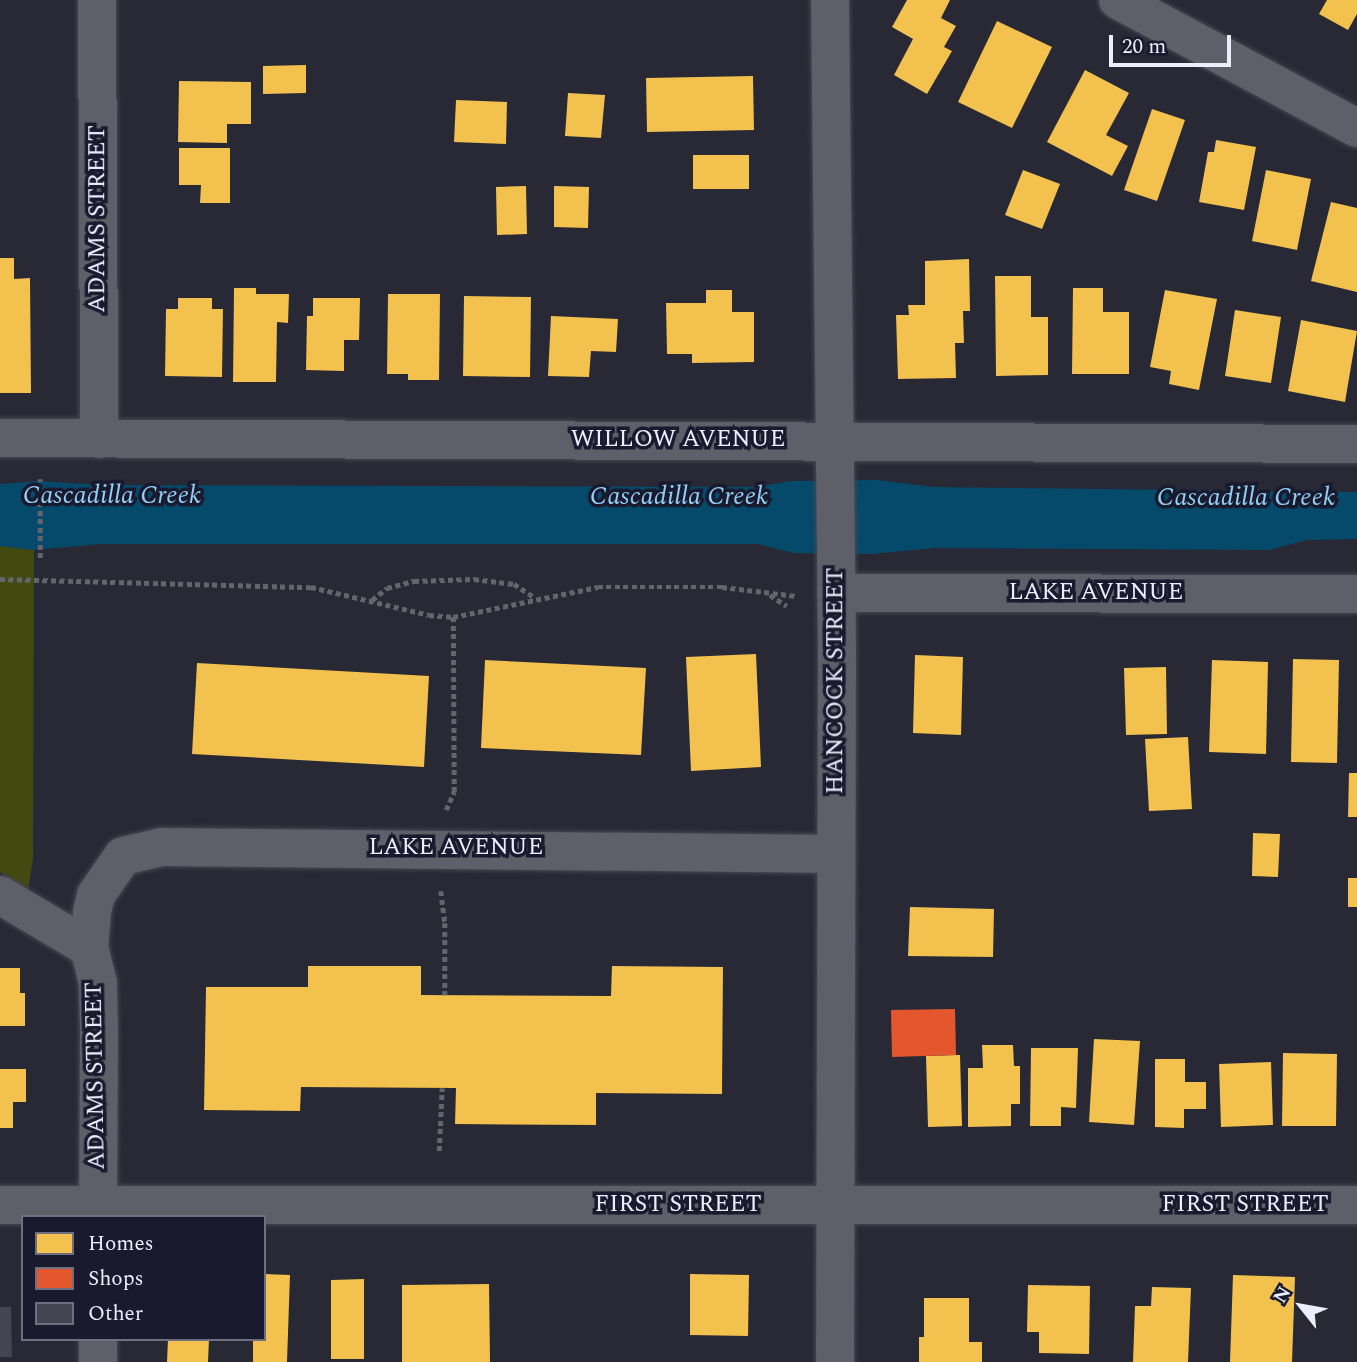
<!DOCTYPE html>
<html>
<head>
<meta charset="utf-8">
<style>
	body { margin:0 }
	#map { position:relative; width:1357px; height:1362px; overflow:hidden; background:#282935; font-family:Spectral,serif }
	div>[style] { position:absolute }
	[style*='--x'] { left:calc(var(--x)*1px); top:calc(var(--y)*1px); width:calc(var(--w)*1px); rotate:calc(var(--a)*1deg) }
	.green>* { inset:0; background:#424a12 }
	.water>* { inset:0; background:#054a6b }
	.homes>* { inset:0; background:#f2c14e }
	.shops>* { inset:0; background:#e4572e }
	.building>* { inset:0; background:#444550 }
	.path>* { height:4.5px; margin-top:-2.25px; transform-origin:0; background:repeating-linear-gradient(90deg,#64646d 0 5px,transparent 0 8.5px) }
	.roads { filter:drop-shadow(0 0 2px #464651) drop-shadow(0 0 2px #464651) }
	.minor>* { height:38px; margin:-19px; padding:0 19px; transform-origin:19px; border-radius:19px; background:#5e5f68 }
	span { translate:-50% -50%; white-space:nowrap; text-align:center; line-height:1.15; -webkit-text-stroke:7px #1a1a2f; paint-order:stroke }
	.street-label { font-size:24px; color:#eceefd }
	.water-label { font-size:26px; color:#91cef4; font-style:italic }
	.legend { position:absolute; left:21px; top:1215px; width:245px; height:126px; box-sizing:border-box; background:#1a1a2f; border:2px solid #6e6f81; margin:0; padding:9px 12px; list-style:none; font-size:21px; color:#eceefd }
	.legend li { display:flex; align-items:center; gap:14px; height:35px }
	.legend b { width:35px; border:2px solid #6e6f81 }
	.north { position:absolute; left:1266px; top:1271px; width:70px; height:70px; -webkit-text-stroke:5px #1a1a2f; paint-order:stroke; rotate:301deg; font-size:19px; font-weight:700; line-height:28px; text-align:center; color:#eceefd }
	.north::after { content:''; display:block; margin:auto; width:24px; height:32px; background:#eceefd; clip-path:polygon(50% 0,100% 100%,50% 72%,0 100%) }
	.scale { position:absolute; left:1109px; top:35px; width:122px; height:32px; box-sizing:border-box; border:4px solid #eceefd; border-top:0; padding-left:9px; font-size:21px; line-height:24px; white-space:nowrap; color:#eceefd; -webkit-text-stroke:5px #1a1a2f; paint-order:stroke }
</style>
</head>
<body>
<div id="map">
	<div class="green">
		<i style="clip-path:polygon(0 546px,34px 550px,33px 858px,28px 891px,0 872px)"></i>
	</div>
	<div class="water">
		<i style="clip-path:polygon(877px 480px,934px 487px,1357px 492px,1357px 539px,1306px 540px,1270px 550px,934px 548px,871px 554px,793px 553px,758px 544px,100px 544px,34px 550px,0 546px,0 484px,39px 481px,100px 485px,756px 487px,790px 481px)"></i>
	</div>
	<div class="homes">
		<i style="clip-path:polygon(907px 0,950px 0,941px 18px,956px 26px,944px 47px,952px 51px,927px 94px,894px 75px,913px 39px,892px 27px)"></i>
		<i style="clip-path:polygon(1327px 0,1357px 0,1357px 14px,1348px 30px,1319px 14px)"></i>
		<i style="clip-path:polygon(997px 21px,1052px 47px,1012px 128px,958px 102px)"></i>
		<i style="clip-path:polygon(306px 65px,306px 93px,263px 94px,263px 66px)"></i>
		<i style="clip-path:polygon(1085px 70px,1129px 93px,1106px 135px,1128px 146px,1112px 176px,1047px 142px)"></i>
		<i style="clip-path:polygon(753px 76px,754px 130px,647px 132px,646px 78px)"></i>
		<i style="clip-path:polygon(179px 81px,251px 82px,251px 124px,227px 124px,227px 143px,178px 142px)"></i>
		<i style="clip-path:polygon(568px 93px,605px 95px,601px 138px,565px 136px)"></i>
		<i style="clip-path:polygon(456px 100px,507px 102px,506px 144px,454px 142px)"></i>
		<i style="clip-path:polygon(1152px 109px,1185px 120px,1157px 201px,1124px 190px)"></i>
		<i style="clip-path:polygon(1216px 140px,1256px 147px,1244px 210px,1199px 202px,1208px 152px,1214px 152px)"></i>
		<i style="clip-path:polygon(179px 148px,230px 148px,230px 203px,200px 203px,201px 185px,179px 185px)"></i>
		<i style="clip-path:polygon(693px 155px,749px 155px,749px 189px,693px 189px)"></i>
		<i style="clip-path:polygon(1023px 170px,1060px 184px,1042px 229px,1005px 215px)"></i>
		<i style="clip-path:polygon(1266px 170px,1311px 179px,1297px 250px,1252px 241px)"></i>
		<i style="clip-path:polygon(526px 186px,527px 234px,497px 235px,496px 187px)"></i>
		<i style="clip-path:polygon(554px 186px,589px 187px,588px 228px,554px 227px)"></i>
		<i style="clip-path:polygon(1331px 202px,1357px 208px,1357px 292px,1311px 281px)"></i>
		<i style="clip-path:polygon(0 258px,14px 258px,14px 279px,30px 278px,31px 393px,0 393px)"></i>
		<i style="clip-path:polygon(969px 259px,970px 311px,963px 311px,964px 343px,955px 343px,956px 378px,898px 379px,896px 315px,909px 315px,908px 305px,925px 305px,925px 261px)"></i>
		<i style="clip-path:polygon(995px 276px,1031px 276px,1031px 317px,1048px 317px,1048px 375px,996px 376px)"></i>
		<i style="clip-path:polygon(234px 288px,256px 288px,256px 294px,289px 294px,288px 323px,277px 322px,276px 382px,233px 382px)"></i>
		<i style="clip-path:polygon(1073px 288px,1103px 288px,1103px 312px,1129px 312px,1129px 374px,1072px 374px)"></i>
		<i style="clip-path:polygon(706px 290px,732px 290px,732px 312px,754px 312px,754px 362px,692px 363px,692px 354px,667px 354px,666px 303px,706px 303px)"></i>
		<i style="clip-path:polygon(1165px 290px,1217px 299px,1199px 390px,1169px 384px,1171px 371px,1150px 367px)"></i>
		<i style="clip-path:polygon(388px 294px,440px 294px,439px 380px,408px 380px,408px 374px,387px 374px)"></i>
		<i style="clip-path:polygon(464px 296px,531px 297px,530px 377px,463px 376px)"></i>
		<i style="clip-path:polygon(178px 298px,212px 298px,212px 309px,223px 309px,222px 377px,165px 376px,166px 309px,178px 309px)"></i>
		<i style="clip-path:polygon(313px 298px,360px 298px,359px 340px,344px 340px,344px 371px,306px 370px,307px 316px,313px 316px)"></i>
		<i style="clip-path:polygon(1235px 310px,1281px 317px,1271px 383px,1225px 376px)"></i>
		<i style="clip-path:polygon(551px 316px,618px 319px,616px 352px,591px 351px,589px 377px,548px 376px)"></i>
		<i style="clip-path:polygon(1301px 320px,1357px 331px,1345px 402px,1288px 391px)"></i>
		<i style="clip-path:polygon(756px 654px,761px 767px,691px 771px,686px 657px)"></i>
		<i style="clip-path:polygon(915px 655px,963px 657px,961px 735px,913px 733px)"></i>
		<i style="clip-path:polygon(1293px 659px,1339px 660px,1337px 763px,1291px 762px)"></i>
		<i style="clip-path:polygon(485px 660px,646px 668px,641px 755px,481px 748px)"></i>
		<i style="clip-path:polygon(1212px 660px,1268px 662px,1266px 754px,1209px 752px)"></i>
		<i style="clip-path:polygon(197px 663px,429px 676px,424px 767px,192px 754px)"></i>
		<i style="clip-path:polygon(1166px 667px,1167px 734px,1126px 735px,1124px 668px)"></i>
		<i style="clip-path:polygon(1188px 737px,1192px 809px,1149px 811px,1145px 739px)"></i>
		<i style="clip-path:polygon(1349px 773px,1357px 773px,1357px 817px,1348px 817px)"></i>
		<i style="clip-path:polygon(1253px 833px,1280px 834px,1278px 877px,1252px 876px)"></i>
		<i style="clip-path:polygon(1348px 878px,1357px 878px,1357px 907px,1348px 907px)"></i>
		<i style="clip-path:polygon(910px 907px,994px 909px,993px 957px,908px 956px)"></i>
		<i style="clip-path:polygon(308px 966px,421px 966px,421px 995px,611px 996px,612px 966px,723px 967px,722px 1094px,596px 1093px,596px 1125px,455px 1124px,456px 1088px,301px 1087px,300px 1111px,204px 1110px,206px 987px,308px 987px)"></i>
		<i style="clip-path:polygon(0 968px,20px 968px,20px 993px,25px 993px,25px 1026px,0 1026px)"></i>
		<i style="clip-path:polygon(1094px 1039px,1140px 1041px,1134px 1125px,1089px 1122px)"></i>
		<i style="clip-path:polygon(982px 1045px,1013px 1045px,1014px 1066px,1020px 1066px,1020px 1104px,1011px 1104px,1011px 1126px,968px 1127px,968px 1068px,983px 1068px)"></i>
		<i style="clip-path:polygon(1031px 1048px,1078px 1048px,1076px 1108px,1061px 1107px,1061px 1126px,1030px 1126px)"></i>
		<i style="clip-path:polygon(1283px 1053px,1337px 1054px,1336px 1126px,1282px 1126px)"></i>
		<i style="clip-path:polygon(956px 1055px,960px 1055px,962px 1126px,928px 1127px,926px 1056px)"></i>
		<i style="clip-path:polygon(1155px 1059px,1185px 1059px,1185px 1082px,1206px 1082px,1206px 1109px,1184px 1109px,1184px 1128px,1155px 1127px)"></i>
		<i style="clip-path:polygon(1271px 1062px,1273px 1125px,1221px 1127px,1219px 1064px)"></i>
		<i style="clip-path:polygon(0 1069px,26px 1069px,26px 1102px,13px 1102px,13px 1128px,0 1128px)"></i>
		<i style="clip-path:polygon(264px 1274px,290px 1275px,287px 1362px,253px 1362px,253px 1339px,264px 1339px)"></i>
		<i style="clip-path:polygon(690px 1274px,749px 1275px,748px 1336px,690px 1335px)"></i>
		<i style="clip-path:polygon(1233px 1275px,1295px 1277px,1292px 1362px,1230px 1362px)"></i>
		<i style="clip-path:polygon(364px 1279px,364px 1359px,331px 1359px,331px 1280px)"></i>
		<i style="clip-path:polygon(489px 1284px,490px 1362px,402px 1362px,402px 1285px)"></i>
		<i style="clip-path:polygon(1028px 1285px,1090px 1286px,1089px 1354px,1039px 1353px,1039px 1332px,1027px 1332px)"></i>
		<i style="clip-path:polygon(1152px 1287px,1191px 1288px,1188px 1362px,1133px 1362px,1135px 1306px,1151px 1306px)"></i>
		<i style="clip-path:polygon(924px 1298px,969px 1298px,969px 1342px,982px 1342px,982px 1362px,919px 1362px,919px 1337px,924px 1337px)"></i>
		<i style="clip-path:polygon(168px 1339px,209px 1339px,208px 1362px,167px 1362px)"></i>
	</div>
	<div class="shops">
		<i style="clip-path:polygon(955px 1009px,956px 1055px,892px 1057px,891px 1010px)"></i>
	</div>
	<div class="building">
		<i style="clip-path:polygon(0 1307px,11px 1307px,12px 1357px,0 1357px)"></i>
	</div>
	<div class="path">
		<i style="--x:40;--y:558;--w:79;--a:-90"></i>
		<i style="--x:0;--y:579;--w:311;--a:1.5"></i>
		<i style="--x:311;--y:587;--w:121;--a:13.3"></i>
		<i style="--x:429;--y:615;--w:24;--a:5"></i>
		<i style="--x:453;--y:617;--w:148;--a:-11.7"></i>
		<i style="--x:598;--y:587;--w:124;--a:0"></i>
		<i style="--x:722;--y:587;--w:75;--a:6.9"></i>
		<i style="--x:770;--y:595;--w:20;--a:33"></i>
		<i style="--x:372;--y:600;--w:19;--a:-39"></i>
		<i style="--x:387;--y:588;--w:28;--a:-15"></i>
		<i style="--x:414;--y:581;--w:60;--a:-1.9"></i>
		<i style="--x:474;--y:579;--w:40;--a:7.1"></i>
		<i style="--x:514;--y:584;--w:24;--a:33"></i>
		<i style="--x:446;--y:810;--w:20;--a:-66"></i>
		<i style="--x:454;--y:792;--w:175;--a:-90.3"></i>
		<i style="--x:441;--y:891;--w:32;--a:83"></i>
		<i style="--x:445;--y:923;--w:72;--a:90"></i>
		<i style="--x:439;--y:1151;--w:63;--a:-87.3"></i>
	</div>
	<div class="roads">
		<div class="minor">
			<i style="--x:97;--y:0;--w:439;--a:89.7"></i>
			<i style="--x:830;--y:0;--w:651;--a:89.38"></i>
			<i style="--x:837;--y:651;--w:711;--a:90.16"></i>
			<i style="--x:1118;--y:0;--w:271;--a:28.2"></i>
			<i style="--x:0;--y:438;--w:1357;--a:0.25"></i>
			<i style="--x:836;--y:593;--w:521;--a:0.11"></i>
			<i style="--x:0;--y:895;--w:104;--a:30.8"></i>
			<i style="--x:0;--y:1205;--w:1357;--a:0"></i>
			<i style="--x:98;--y:1217;--w:185;--a:-89.7"></i>
			<i style="--x:99;--y:1032;--w:49;--a:-91.2"></i>
			<i style="--x:98;--y:983;--w:36;--a:-104"></i>
			<i style="--x:89;--y:948;--w:36;--a:-85"></i>
			<i style="--x:92;--y:912;--w:17;--a:-77"></i>
			<i style="--x:96;--y:895;--w:47;--a:-55.3"></i>
			<i style="--x:123;--y:856;--w:39;--a:-13"></i>
			<i style="--x:161;--y:847;--w:675;--a:0.59"></i>
			<i style="--x:98;--y:1339;--w:23;--a:90"></i>
		</div>
	</div>
	<div class="street-label">
		<span style="left:98px;top:219px;rotate:-90deg">ADAMS STREET</span>
		<span style="left:678px;top:440px">WILLOW AVENUE</span>
		<span style="left:1096px;top:593px">LAKE AVENUE</span>
		<span style="left:836px;top:681px;rotate:-90deg">HANCOCK STREET</span>
		<span style="left:456px;top:848px">LAKE AVENUE</span>
		<span style="left:96px;top:1076px;rotate:-91deg">ADAMS STREET</span>
		<span style="left:678px;top:1205px">FIRST STREET</span>
		<span style="left:1245px;top:1205px">FIRST STREET</span>
	</div>
	<div class="water-label">
		<span style="left:112px;top:496px">Cascadilla Creek</span>
		<span style="left:679px;top:497px">Cascadilla Creek</span>
		<span style="left:1246px;top:498px">Cascadilla Creek</span>
	</div>
	<ul class="legend">
	<li><b style="height:19px;background:#f2c14e"></b>Homes</li>
	<li><b style="height:19px;background:#e4572e"></b>Shops</li>
	<li><b style="height:19px;background:#444550"></b>Other</li>
	</ul>
	<div class="north">N</div>
	<div class="scale">20 m</div>
</div>
</body>
</html>
